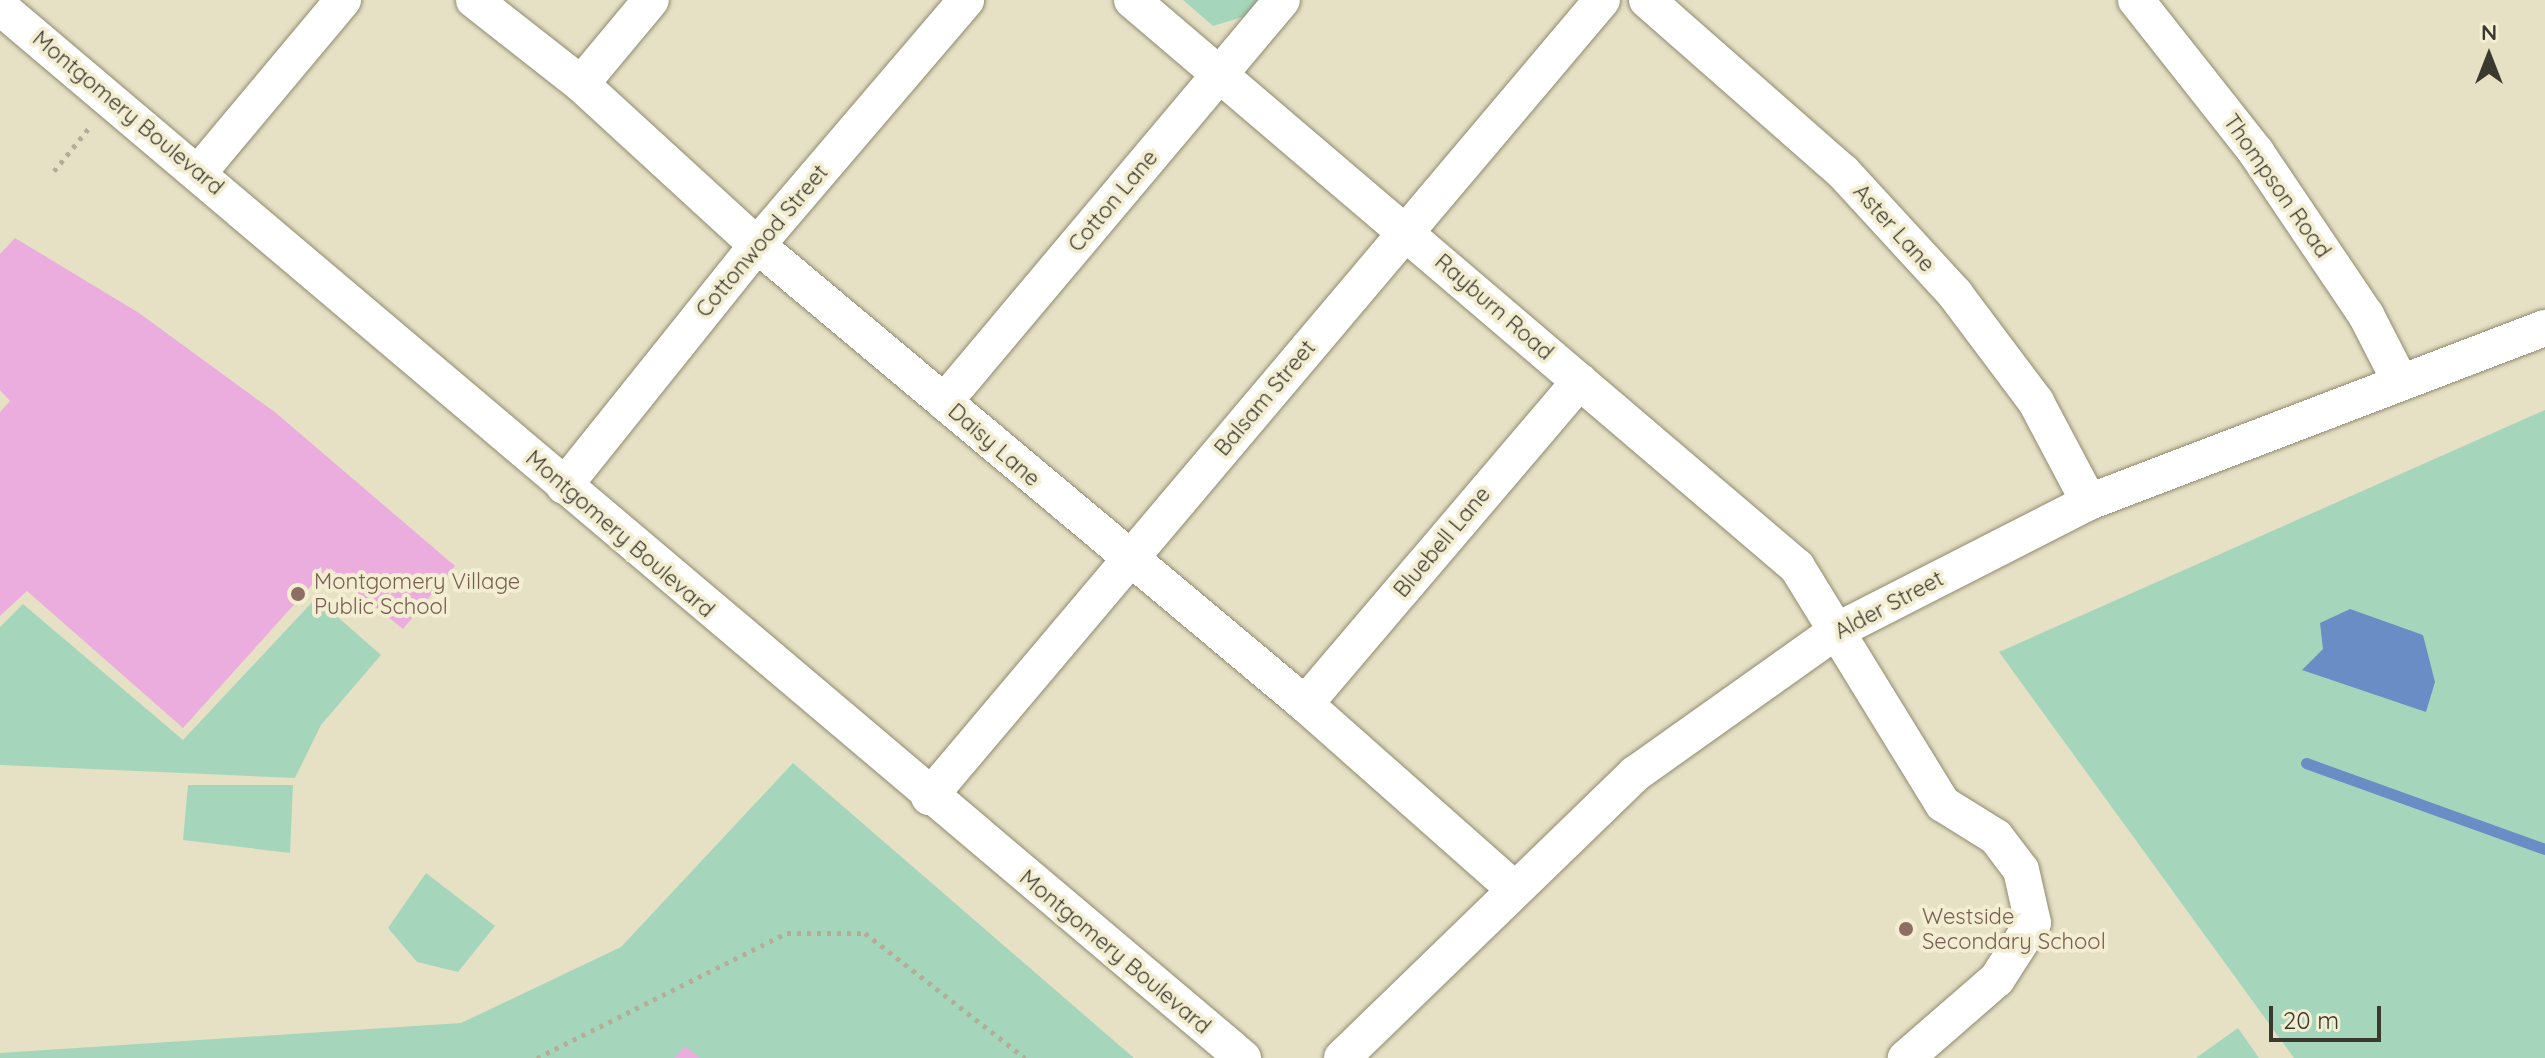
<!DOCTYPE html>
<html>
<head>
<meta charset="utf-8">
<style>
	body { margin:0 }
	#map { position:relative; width:2545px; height:1058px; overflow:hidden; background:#e6e1c5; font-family:Quicksand,sans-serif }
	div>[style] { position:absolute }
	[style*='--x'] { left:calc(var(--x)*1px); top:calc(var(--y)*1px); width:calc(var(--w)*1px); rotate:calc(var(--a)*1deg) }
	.green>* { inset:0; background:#a5d6bc }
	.water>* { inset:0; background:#6b8dc6 }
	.stream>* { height:11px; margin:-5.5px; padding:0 5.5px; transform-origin:5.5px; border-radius:5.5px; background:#6b8dc6 }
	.building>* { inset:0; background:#eaadde }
	.path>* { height:5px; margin-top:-2.5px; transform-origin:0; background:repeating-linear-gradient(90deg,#b2ae97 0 4px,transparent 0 10px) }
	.roads { filter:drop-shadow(0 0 2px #8f8a70) drop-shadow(0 0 2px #8f8a70) }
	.minor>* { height:36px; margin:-18px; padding:0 18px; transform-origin:18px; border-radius:18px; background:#fff }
	.dots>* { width:22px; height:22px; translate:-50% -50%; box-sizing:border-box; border:4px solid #f3eed2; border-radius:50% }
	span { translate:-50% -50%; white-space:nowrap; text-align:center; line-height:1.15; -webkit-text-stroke:8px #f3eed2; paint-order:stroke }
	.street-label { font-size:22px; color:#3b392e }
	.education-label { font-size:22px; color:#785e54 }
	.left { translate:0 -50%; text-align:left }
	.north { position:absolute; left:2449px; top:16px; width:80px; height:80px; -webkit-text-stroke:6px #f3eed2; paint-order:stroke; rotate:0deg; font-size:22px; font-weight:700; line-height:32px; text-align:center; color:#3b392e }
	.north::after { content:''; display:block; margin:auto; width:28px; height:36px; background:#3b392e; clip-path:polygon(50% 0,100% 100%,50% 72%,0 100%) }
	.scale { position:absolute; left:2269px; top:1006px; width:112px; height:36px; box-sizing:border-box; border:4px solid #3b392e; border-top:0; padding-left:10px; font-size:24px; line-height:28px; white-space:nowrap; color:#3b392e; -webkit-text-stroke:6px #f3eed2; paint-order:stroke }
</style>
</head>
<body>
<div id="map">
	<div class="green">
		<i style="clip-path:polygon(1183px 0,1260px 0,1246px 16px,1213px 26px)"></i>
		<i style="clip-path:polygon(2545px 410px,2545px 1058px,2294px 1058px,1999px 652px)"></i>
		<i style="clip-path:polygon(316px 598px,381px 655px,321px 725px,295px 778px,0 765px,0 627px,23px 604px,183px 740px)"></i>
		<i style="clip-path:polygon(793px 763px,1134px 1058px,0 1058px,0 1053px,461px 1023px,621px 947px)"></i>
		<i style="clip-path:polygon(188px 785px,293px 785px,290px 853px,183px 840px)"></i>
		<i style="clip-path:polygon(426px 873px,495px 926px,458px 972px,417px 962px,388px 928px)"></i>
		<i style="clip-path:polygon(2238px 1028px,2259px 1058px,2196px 1058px)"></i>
	</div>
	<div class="water">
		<i style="clip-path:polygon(2350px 609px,2423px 635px,2435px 682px,2426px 712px,2302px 670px,2323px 649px,2320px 623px)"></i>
	</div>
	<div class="stream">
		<i style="--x:2306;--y:763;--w:254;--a:19.8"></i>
	</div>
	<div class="building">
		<i style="clip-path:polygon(15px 238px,139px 313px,276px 413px,455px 566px,403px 629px,327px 568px,183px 728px,27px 591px,0 616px,0 412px,10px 401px,0 390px,0 254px)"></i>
		<i style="clip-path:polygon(685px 1046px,700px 1058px,674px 1058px)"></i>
	</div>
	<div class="path">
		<i style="--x:54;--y:171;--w:55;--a:-50.9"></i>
		<i style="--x:537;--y:1058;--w:280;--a:-26.6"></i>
		<i style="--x:787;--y:933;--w:78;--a:0"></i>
		<i style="--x:865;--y:933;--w:203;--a:38"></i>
	</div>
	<div class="roads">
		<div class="minor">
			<i style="--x:474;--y:0;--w:136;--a:38.1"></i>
			<i style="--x:581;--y:84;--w:239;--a:42.5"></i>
			<i style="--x:757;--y:245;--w:715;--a:39.95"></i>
			<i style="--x:1305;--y:704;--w:279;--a:41.5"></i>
			<i style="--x:1132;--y:0;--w:874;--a:40.45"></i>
			<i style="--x:1797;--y:567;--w:278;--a:58.4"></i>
			<i style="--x:1943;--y:804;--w:62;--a:31.9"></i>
			<i style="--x:1996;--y:837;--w:41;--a:52.9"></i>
			<i style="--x:2021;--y:870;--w:54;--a:77.2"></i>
			<i style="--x:2033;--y:923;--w:67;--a:122.7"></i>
			<i style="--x:1997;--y:979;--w:121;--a:139"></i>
			<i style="--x:1647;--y:0;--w:261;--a:41.3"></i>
			<i style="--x:1843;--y:172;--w:166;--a:47.4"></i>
			<i style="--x:1955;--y:294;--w:135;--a:53.1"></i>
			<i style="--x:2036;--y:402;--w:113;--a:62.1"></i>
			<i style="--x:2136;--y:0;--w:194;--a:51.7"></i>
			<i style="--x:2256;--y:152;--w:197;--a:56"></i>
			<i style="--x:2366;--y:315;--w:76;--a:62.8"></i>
			<i style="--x:0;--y:7;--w:1628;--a:40.22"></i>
			<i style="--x:581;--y:84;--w:109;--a:-50.2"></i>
			<i style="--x:200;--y:171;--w:223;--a:-50.1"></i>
			<i style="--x:944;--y:402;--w:525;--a:-49.94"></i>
			<i style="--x:564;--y:486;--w:309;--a:-51.3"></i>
			<i style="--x:757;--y:245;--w:322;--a:-49.5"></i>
			<i style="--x:1305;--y:704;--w:424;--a:-49.6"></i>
			<i style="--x:929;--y:797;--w:1043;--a:-49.82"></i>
			<i style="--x:1342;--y:1058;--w:408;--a:-44.1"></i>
			<i style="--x:1635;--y:774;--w:249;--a:-35.4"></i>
			<i style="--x:1838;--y:630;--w:282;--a:-27"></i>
			<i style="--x:2089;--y:502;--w:488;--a:-20.9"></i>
		</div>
	</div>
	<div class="dots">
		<i style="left:298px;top:594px;background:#8d6e63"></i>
		<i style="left:1906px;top:929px;background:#8d6e63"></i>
	</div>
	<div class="street-label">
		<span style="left:128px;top:113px;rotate:40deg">Montgomery Boulevard</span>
		<span style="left:2277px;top:186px;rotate:55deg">Thompson Road</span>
		<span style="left:1113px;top:201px;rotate:-50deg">Cotton Lane</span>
		<span style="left:1894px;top:228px;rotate:48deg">Aster Lane</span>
		<span style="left:762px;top:241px;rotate:-50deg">Cottonwood Street</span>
		<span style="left:1494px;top:307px;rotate:41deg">Rayburn Road</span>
		<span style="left:1265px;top:398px;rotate:-50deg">Balsam Street</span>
		<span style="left:994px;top:445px;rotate:41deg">Daisy Lane</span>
		<span style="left:620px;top:534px;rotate:41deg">Montgomery Boulevard</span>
		<span style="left:1442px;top:542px;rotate:-50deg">Bluebell Lane</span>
		<span style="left:1889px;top:605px;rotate:-28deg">Alder Street</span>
		<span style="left:1115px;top:952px;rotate:40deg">Montgomery Boulevard</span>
	</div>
	<div class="education-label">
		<span class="left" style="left:314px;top:594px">Montgomery Village<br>Public School</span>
		<span class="left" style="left:1922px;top:929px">Westside<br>Secondary School</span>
	</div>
	<div class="north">N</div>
	<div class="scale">20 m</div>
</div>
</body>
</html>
